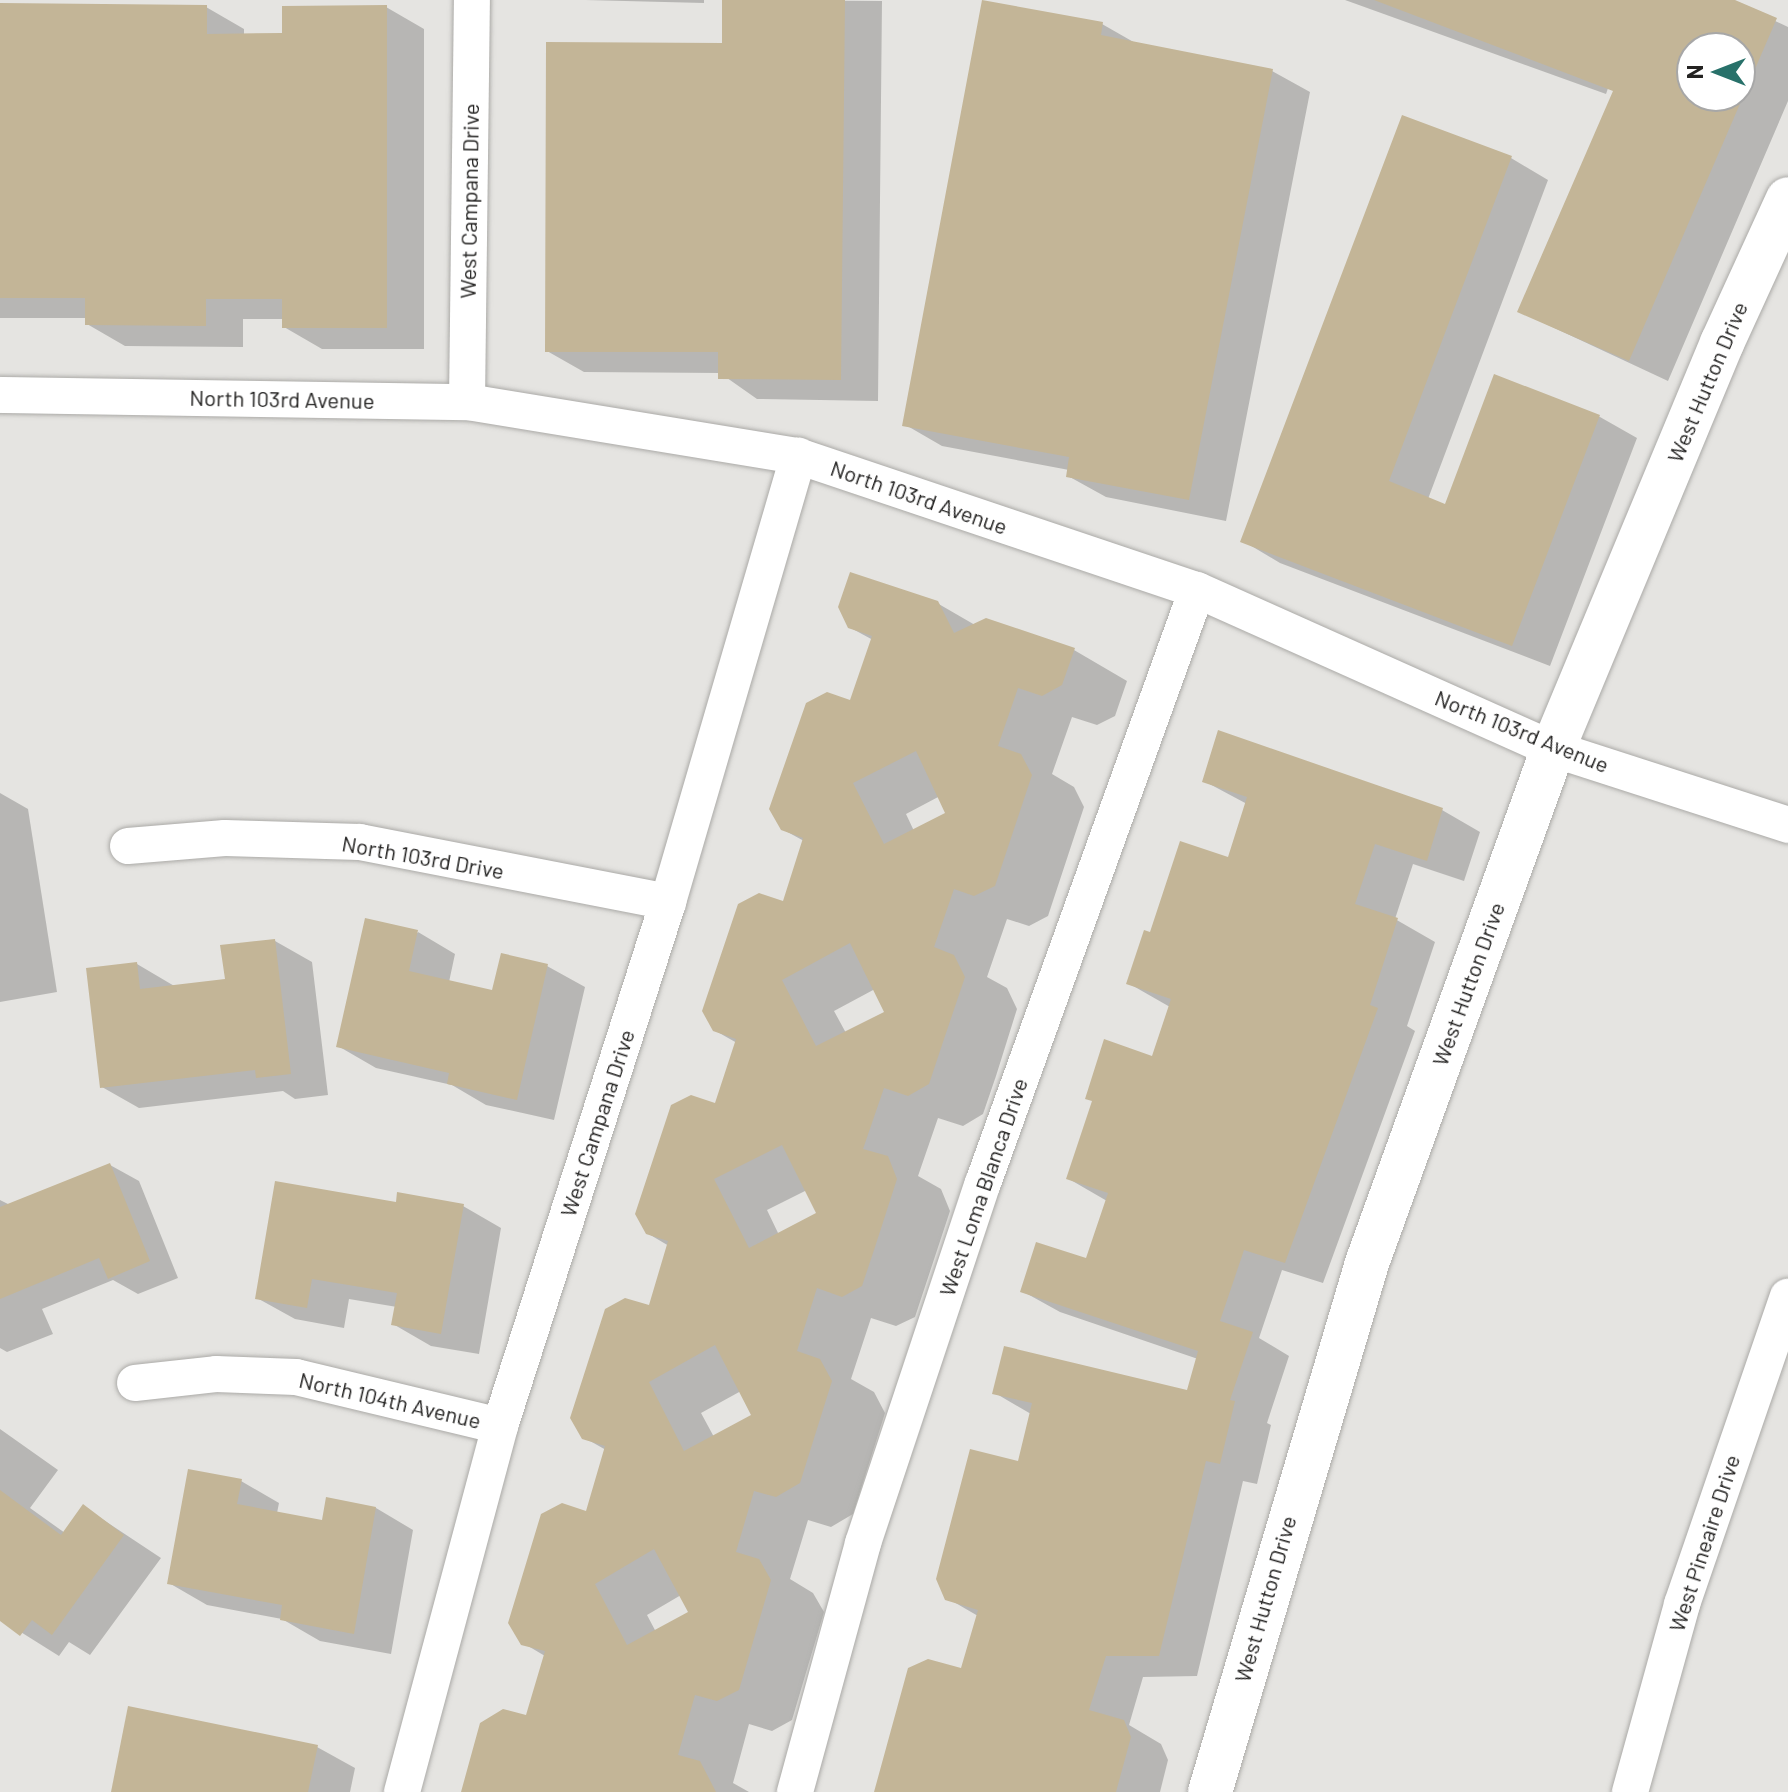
<!DOCTYPE html>
<html>
<head>
<meta charset="utf-8">
<style>
	body { margin:0 }
	#map { position:relative; width:1788px; height:1792px; overflow:hidden; background:#e5e4e1; font-family:Barlow,sans-serif }
	div>[style] { position:absolute }
	[style*='--x'] { left:calc(var(--x)*1px); top:calc(var(--y)*1px); width:calc(var(--w)*1px); rotate:calc(var(--a)*1deg) }
	.shadow>* { inset:0; background:#0003 }
	.building>* { inset:0; background:#c3b597 }
	.roads { filter:drop-shadow(0 0 2px #abaaa7) drop-shadow(0 0 2px #abaaa7) }
	.street>* { height:36px; margin:-18px; padding:0 18px; transform-origin:18px; border-radius:18px; background:#fff }
	.secondary>* { height:44px; margin:-22px; padding:0 22px; transform-origin:22px; border-radius:22px; background:#fff }
	span { translate:-50% -50%; white-space:nowrap; text-align:center; line-height:1.15; -webkit-text-stroke:6px #fff; paint-order:stroke }
	.street-label { font-size:22px; color:#242322 }
	.north { position:absolute; left:1676px; top:32px; width:80px; height:80px; box-sizing:border-box; background:#fff; border:2px solid #a7a7a7; border-radius:50%; rotate:270deg; font-size:22px; font-weight:700; line-height:32px; text-align:center; color:#242322 }
	.north::after { content:''; display:block; margin:auto; width:28px; height:36px; background:#28716a; clip-path:polygon(50% 0,100% 100%,50% 72%,0 100%) }
</style>
</head>
<body>
<div id="map">
	<div class="shadow">
		<i style="clip-path:polygon(585px 0,704px 0,704px 3px)"></i>
		<i style="clip-path:polygon(724px 0,882px 1px,878px 401px,757px 399px,720px 373px,584px 372px,547px 351px,724px 45px)"></i>
		<i style="clip-path:polygon(1345px 0,1639px 0,1606px 94px)"></i>
		<i style="clip-path:polygon(evenodd,1655px 0,1730px 0,1788px 27px,1788px 101px,1668px 381px,1520px 312px,1655px 0,1692px 48px,1740px 48px,1740px 96px,1692px 96px,1692px 48px)"></i>
		<i style="clip-path:polygon(0 6px,206px 7px,244px 29px,244px 36px,284px 35px,386px 7px,424px 29px,424px 349px,322px 349px,284px 327px,284px 319px,243px 319px,243px 347px,125px 346px,87px 324px,87px 318px,0 318px)"></i>
		<i style="clip-path:polygon(1102px 24px,1137px 44px,1272px 71px,1310px 92px,1226px 521px,1106px 497px,1068px 476px,1069px 470px,942px 446px,904px 424px)"></i>
		<i style="clip-path:polygon(1511px 158px,1548px 180px,1428px 499px,1446px 506px,1495px 376px,1600px 417px,1637px 438px,1550px 666px,1280px 563px,1243px 541px)"></i>
		<i style="clip-path:polygon(evenodd,937px 603px,975px 625px,1074px 650px,1127px 681px,1115px 716px,1097px 725px,1072px 717px,1052px 774px,1074px 787px,1084px 807px,1048px 916px,1029px 926px,1007px 919px,987px 977px,1007px 988px,1017px 1009px,996px 1076px,983px 1114px,963px 1126px,938px 1118px,918px 1176px,941px 1189px,950px 1211px,915px 1317px,896px 1326px,871px 1318px,851px 1379px,874px 1392px,885px 1413px,853px 1514px,831px 1527px,808px 1520px,790px 1579px,813px 1593px,824px 1612px,792px 1720px,772px 1731px,749px 1724px,733px 1783px,749px 1792px,463px 1792px,527px 1718px,545px 1656px,523px 1643px,587px 1513px,606px 1450px,583px 1437px,650px 1308px,669px 1246px,647px 1233px,716px 1105px,737px 1043px,714px 1030px,784px 903px,804px 841px,782px 829px,851px 702px,873px 640px,849px 627px,937px 603px,940px 796px,948px 814px,914px 831px,906px 814px,940px 796px,937px 603px,875px 989px,887px 1013px,846px 1033px,834px 1011px,875px 989px,937px 603px,807px 1190px,819px 1214px,779px 1235px,767px 1210px,807px 1190px,937px 603px,741px 1391px,754px 1416px,714px 1437px,701px 1413px,741px 1391px,937px 603px,681px 1595px,690px 1613px,656px 1632px,647px 1615px,681px 1595px)"></i>
		<i style="clip-path:polygon(1220px 733px,1442px 810px,1480px 832px,1464px 881px,1413px 864px,1395px 919px,1435px 942px,1407px 1026px,1415px 1031px,1323px 1283px,1282px 1270px,1259px 1338px,1289px 1356px,1267px 1423px,1271px 1425px,1257px 1484px,1243px 1481px,1197px 1676px,1143px 1677px,1129px 1725px,1161px 1744px,1168px 1760px,1160px 1792px,875px 1792px,962px 1671px,978px 1616px,947px 1598px,1020px 1463px,1031px 1414px,995px 1393px,1188px 1392px,1198px 1359px,1060px 1312px,1022px 1291px,1087px 1261px,1107px 1201px,1069px 1179px,1153px 1058px,1170px 1007px,1128px 983px,1152px 935px,1229px 859px,1247px 804px,1204px 781px)"></i>
		<i style="clip-path:polygon(0 793px,28px 809px,57px 992px,0 1002px)"></i>
		<i style="clip-path:polygon(418px 932px,455px 954px,449px 982px,494px 993px,547px 966px,585px 987px,554px 1120px,486px 1105px,452px 1085px,376px 1068px,338px 1046px)"></i>
		<i style="clip-path:polygon(275px 941px,312px 962px,328px 1095px,295px 1099px,283px 1091px,139px 1108px,102px 1087px,137px 964px,176px 987px,227px 981px)"></i>
		<i style="clip-path:polygon(110px 1165px,139px 1181px,178px 1278px,138px 1294px,113px 1280px,42px 1309px,53px 1334px,7px 1352px,0 1348px,0 1200px,10px 1205px)"></i>
		<i style="clip-path:polygon(463px 1206px,501px 1228px,479px 1354px,431px 1346px,393px 1324px,397px 1307px,349px 1299px,344px 1328px,295px 1319px,257px 1298px)"></i>
		<i style="clip-path:polygon(0 1429px,58px 1470px,30px 1508px,65px 1533px,84px 1507px,161px 1558px,90px 1655px,69px 1642px,59px 1656px,0 1619px)"></i>
		<i style="clip-path:polygon(241px 1481px,279px 1503px,277px 1513px,324px 1522px,376px 1508px,413px 1530px,391px 1654px,320px 1641px,282px 1619px,207px 1605px,169px 1583px)"></i>
		<i style="clip-path:polygon(317px 1747px,355px 1768px,350px 1792px,113px 1792px)"></i>
	</div>
	<div class="building">
		<i style="clip-path:polygon(722px 0,845px 0,841px 380px,718px 379px,718px 352px,545px 352px,546px 42px,722px 43px)"></i>
		<i style="clip-path:polygon(982px 0,1103px 22px,1101px 35px,1273px 69px,1189px 500px,1066px 477px,1069px 457px,902px 426px)"></i>
		<i style="clip-path:polygon(evenodd,1374px 0,1735px 0,1777px 18px,1629px 361px,1517px 312px,1613px 91px,1374px 0,1692px 48px,1740px 48px,1740px 96px,1692px 96px,1692px 48px)"></i>
		<i style="clip-path:polygon(0 3px,207px 5px,207px 34px,282px 33px,282px 6px,387px 5px,387px 328px,282px 328px,282px 299px,206px 299px,206px 326px,85px 325px,85px 298px,0 298px)"></i>
		<i style="clip-path:polygon(1402px 115px,1512px 156px,1389px 481px,1445px 504px,1494px 374px,1600px 415px,1512px 646px,1240px 542px)"></i>
		<i style="clip-path:polygon(evenodd,850px 572px,938px 601px,954px 633px,986px 618px,1075px 648px,1062px 685px,1042px 696px,1018px 688px,998px 746px,1021px 754px,1032px 775px,995px 886px,974px 896px,954px 889px,934px 947px,954px 955px,965px 977px,942px 1045px,929px 1084px,908px 1096px,884px 1088px,863px 1149px,888px 1156px,897px 1179px,875px 1247px,862px 1286px,842px 1297px,817px 1288px,797px 1351px,820px 1359px,832px 1381px,800px 1483px,776px 1497px,754px 1491px,736px 1552px,759px 1559px,771px 1580px,739px 1690px,717px 1701px,695px 1695px,678px 1755px,700px 1761px,716px 1792px,461px 1792px,480px 1723px,503px 1709px,526px 1715px,545px 1651px,521px 1645px,508px 1623px,541px 1514px,562px 1503px,586px 1511px,605px 1446px,582px 1439px,570px 1418px,605px 1309px,625px 1298px,649px 1305px,668px 1241px,646px 1234px,635px 1214px,671px 1105px,691px 1095px,715px 1103px,736px 1039px,713px 1031px,702px 1011px,738px 904px,759px 893px,783px 901px,803px 838px,781px 830px,769px 809px,806px 703px,827px 692px,850px 700px,872px 636px,848px 628px,838px 607px,850px 572px,916px 751px,945px 813px,884px 844px,853px 783px,916px 751px,850px 572px,850px 943px,884px 1012px,816px 1046px,782px 980px,850px 943px,850px 572px,782px 1145px,816px 1213px,749px 1248px,714px 1179px,782px 1145px,850px 572px,715px 1345px,751px 1415px,684px 1451px,649px 1382px,715px 1345px,850px 572px,654px 1549px,688px 1612px,627px 1645px,595px 1584px,654px 1549px)"></i>
		<i style="clip-path:polygon(1218px 730px,1443px 808px,1427px 861px,1375px 844px,1355px 904px,1398px 918px,1370px 1005px,1378px 1008px,1285px 1263px,1244px 1250px,1220px 1321px,1253px 1332px,1230px 1400px,1235px 1401px,1220px 1464px,1206px 1461px,1159px 1656px,1106px 1656px,1089px 1710px,1124px 1720px,1131px 1737px,1116px 1792px,874px 1792px,908px 1668px,928px 1659px,961px 1668px,978px 1610px,945px 1600px,936px 1579px,970px 1449px,1018px 1461px,1032px 1403px,992px 1394px,1004px 1346px,1187px 1390px,1198px 1351px,1020px 1292px,1036px 1242px,1086px 1258px,1108px 1193px,1066px 1179px,1092px 1101px,1085px 1099px,1104px 1039px,1152px 1056px,1171px 999px,1126px 984px,1144px 930px,1150px 932px,1180px 841px,1228px 857px,1247px 797px,1202px 782px)"></i>
		<i style="clip-path:polygon(365px 918px,418px 930px,409px 971px,492px 990px,501px 953px,548px 964px,517px 1100px,447px 1084px,449px 1073px,336px 1047px)"></i>
		<i style="clip-path:polygon(275px 939px,291px 1074px,256px 1078px,255px 1070px,100px 1088px,86px 968px,137px 962px,140px 989px,225px 979px,220px 945px)"></i>
		<i style="clip-path:polygon(110px 1163px,150px 1261px,108px 1279px,99px 1258px,0 1299px,0 1207px)"></i>
		<i style="clip-path:polygon(275px 1181px,396px 1202px,397px 1192px,464px 1204px,441px 1334px,391px 1325px,397px 1293px,312px 1279px,307px 1308px,255px 1299px)"></i>
		<i style="clip-path:polygon(188px 1469px,242px 1479px,237px 1504px,322px 1520px,326px 1497px,376px 1507px,354px 1634px,280px 1620px,282px 1605px,167px 1584px)"></i>
		<i style="clip-path:polygon(0 1490px,61px 1535px,83px 1504px,124px 1535px,52px 1635px,32px 1620px,20px 1636px,0 1621px)"></i>
		<i style="clip-path:polygon(128px 1706px,318px 1745px,308px 1792px,111px 1792px)"></i>
	</div>
	<div class="roads">
		<div class="street">
			<i style="--x:0;--y:395;--w:467;--a:0.9"></i>
			<i style="--x:467;--y:402;--w:335;--a:9.3"></i>
			<i style="--x:798;--y:456;--w:421;--a:18.6"></i>
			<i style="--x:1197;--y:590;--w:390;--a:24.1"></i>
			<i style="--x:1553;--y:749;--w:247;--a:17.9"></i>
			<i style="--x:467;--y:402;--w:402;--a:-89.3"></i>
			<i style="--x:128;--y:846;--w:97;--a:-4.7"></i>
			<i style="--x:225;--y:838;--w:135;--a:1.7"></i>
			<i style="--x:360;--y:842;--w:314;--a:11"></i>
			<i style="--x:135;--y:1383;--w:81;--a:-6.3"></i>
			<i style="--x:216;--y:1374;--w:80;--a:2.1"></i>
			<i style="--x:296;--y:1377;--w:210;--a:13.5"></i>
			<i style="--x:402;--y:1792;--w:379;--a:-75"></i>
			<i style="--x:500;--y:1426;--w:550;--a:-72.22"></i>
			<i style="--x:668;--y:902;--w:465;--a:-73.7"></i>
			<i style="--x:795;--y:1792;--w:258;--a:-74.7"></i>
			<i style="--x:863;--y:1543;--w:379;--a:-71.6"></i>
			<i style="--x:983;--y:1183;--w:630;--a:-70.16"></i>
			<i style="--x:1630;--y:1792;--w:195;--a:-74.5"></i>
			<i style="--x:1682;--y:1604;--w:325;--a:-71"></i>
		</div>
		<div class="secondary">
			<i style="--x:1210;--y:1792;--w:552;--a:-73.47"></i>
			<i style="--x:1367;--y:1263;--w:547;--a:-70.11"></i>
			<i style="--x:1553;--y:749;--w:440;--a:-67.4"></i>
			<i style="--x:1722;--y:343;--w:158;--a:-65.4"></i>
		</div>
	</div>
	<div class="street-label">
		<span style="left:469px;top:201px;rotate:-89deg">West Campana Drive</span>
		<span style="left:1707px;top:382px;rotate:-67deg">West Hutton Drive</span>
		<span style="left:282px;top:399px;rotate:1deg">North 103rd Avenue</span>
		<span style="left:919px;top:497px;rotate:19deg">North 103rd Avenue</span>
		<span style="left:1522px;top:731px;rotate:22deg">North 103rd Avenue</span>
		<span style="left:423px;top:857px;rotate:10deg">North 103rd Drive</span>
		<span style="left:1468px;top:984px;rotate:-70deg">West Hutton Drive</span>
		<span style="left:597px;top:1123px;rotate:-72deg">West Campana Drive</span>
		<span style="left:983px;top:1187px;rotate:-71deg">West Loma Blanca Drive</span>
		<span style="left:390px;top:1400px;rotate:13deg">North 104th Avenue</span>
		<span style="left:1704px;top:1543px;rotate:-72deg">West Pineaire Drive</span>
		<span style="left:1265px;top:1599px;rotate:-74deg">West Hutton Drive</span>
	</div>
	<div class="north">N</div>
</div>
</body>
</html>
